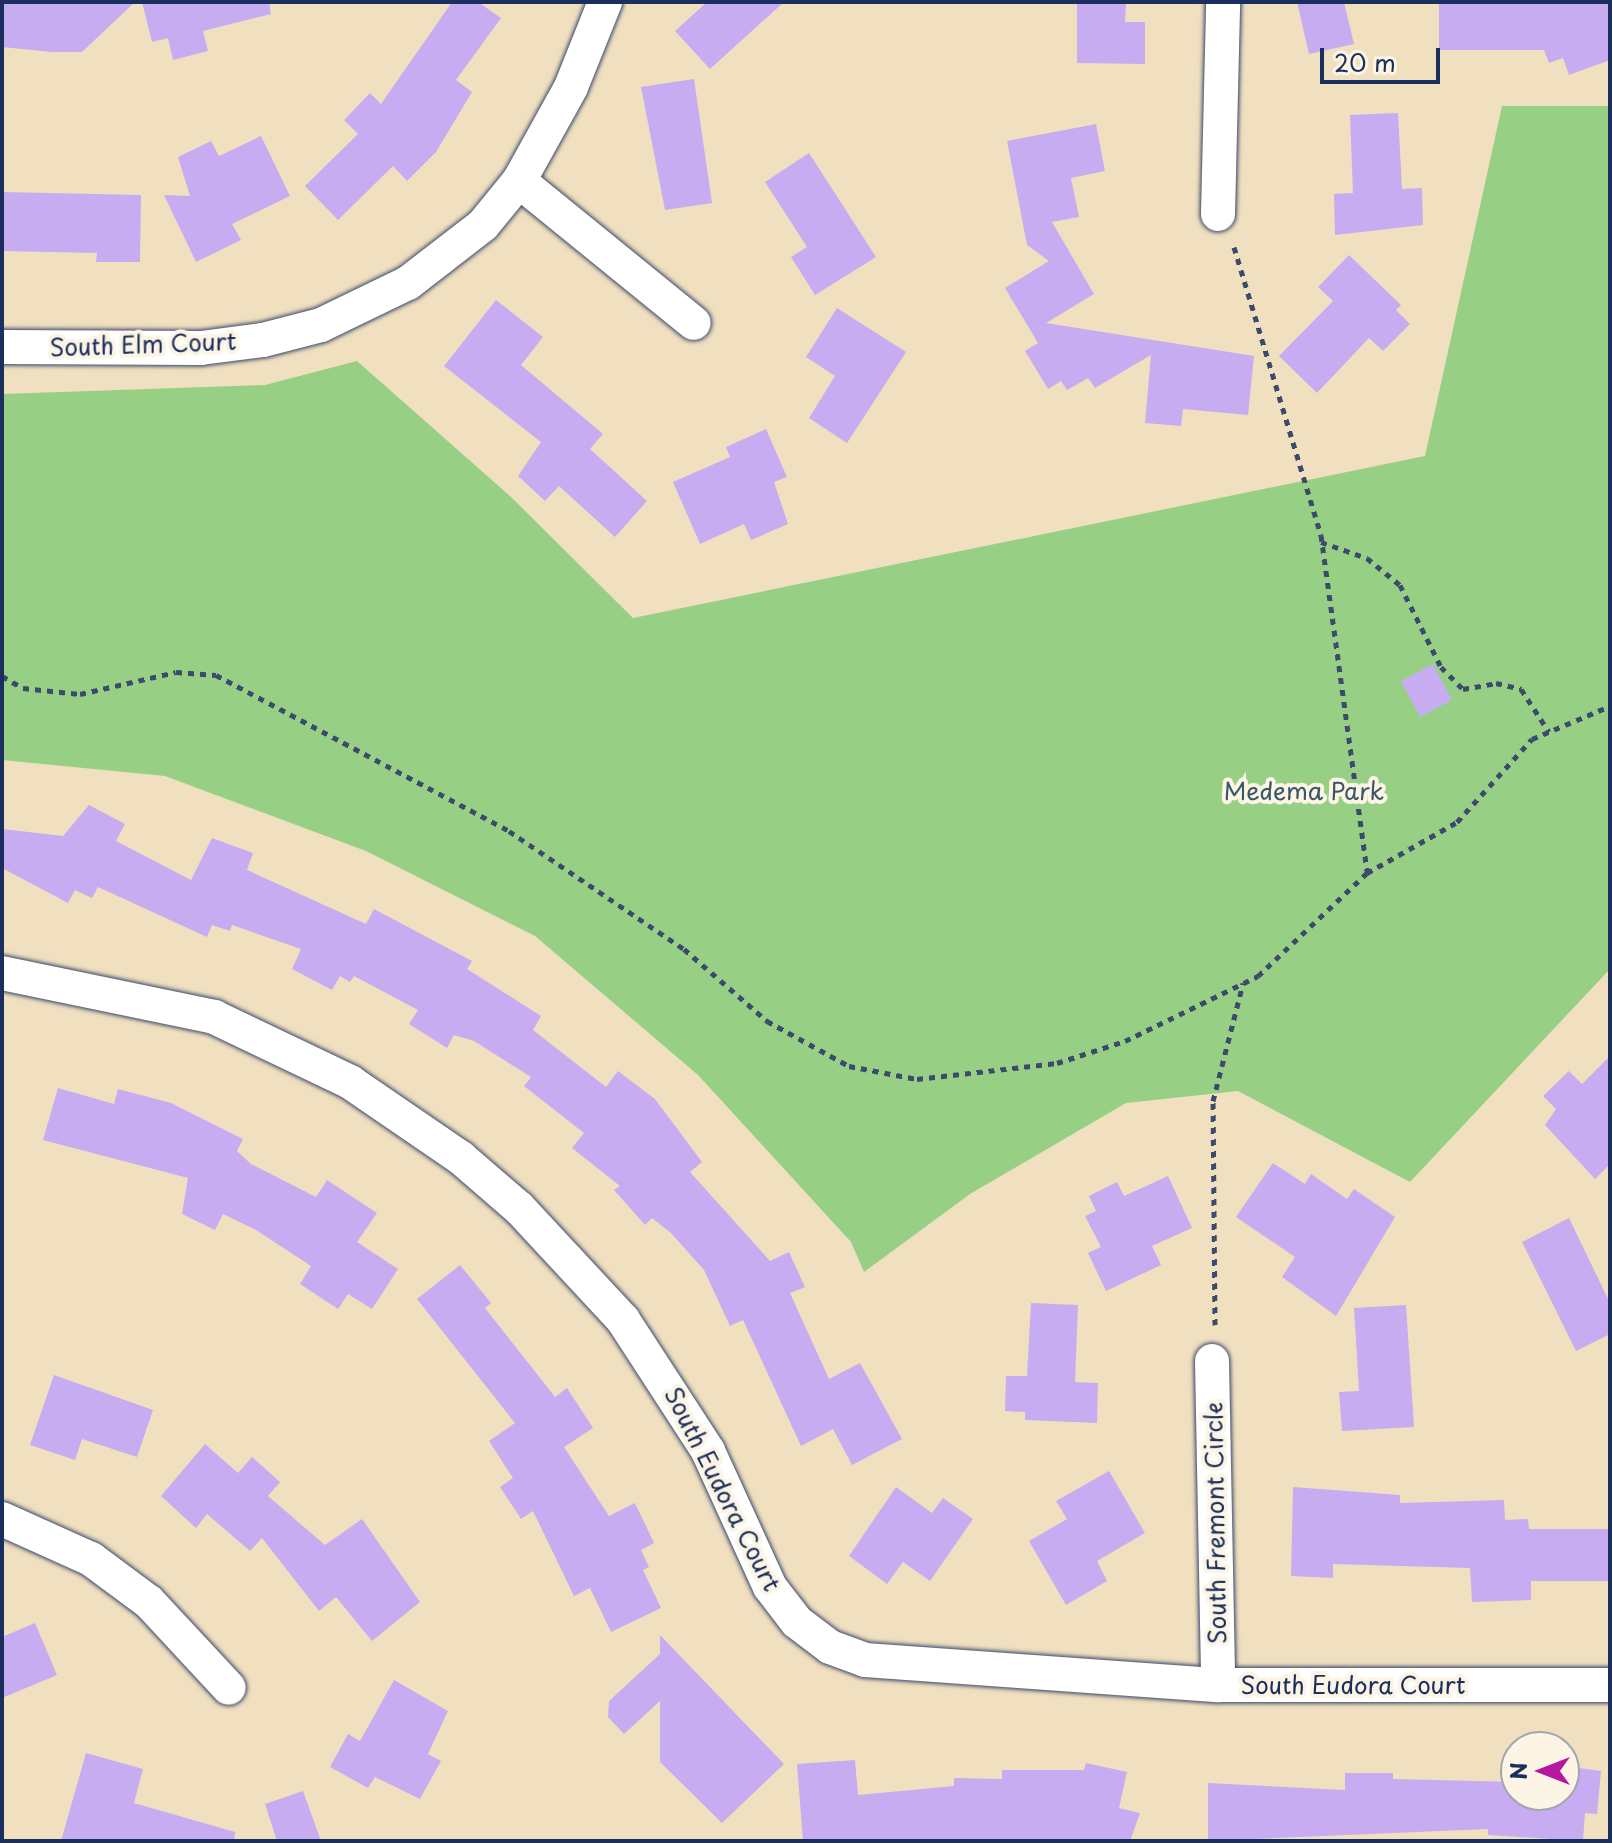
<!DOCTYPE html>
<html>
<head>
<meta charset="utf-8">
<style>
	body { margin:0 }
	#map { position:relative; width:1612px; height:1843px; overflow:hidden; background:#f1e0bf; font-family:"Playpen Sans",sans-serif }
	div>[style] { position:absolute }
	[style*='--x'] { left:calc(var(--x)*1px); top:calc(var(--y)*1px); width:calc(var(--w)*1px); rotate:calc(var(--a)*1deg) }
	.green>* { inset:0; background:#97d084 }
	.building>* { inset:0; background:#c7acf1 }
	.path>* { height:5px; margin-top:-2.5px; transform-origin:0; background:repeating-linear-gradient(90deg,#3b4a6d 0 6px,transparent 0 12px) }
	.roads { filter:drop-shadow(0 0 2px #3b4a6d) drop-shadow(0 0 2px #3b4a6d) }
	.street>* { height:34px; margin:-17px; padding:0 17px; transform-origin:17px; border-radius:17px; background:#fff }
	span { translate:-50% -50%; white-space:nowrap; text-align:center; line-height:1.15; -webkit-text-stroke:8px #fcf5e5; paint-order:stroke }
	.street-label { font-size:24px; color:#1b2f5e }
	.park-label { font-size:24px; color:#3a5768 }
	.frame { position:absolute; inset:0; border:4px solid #1b2f5e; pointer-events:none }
	.north { position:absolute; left:1500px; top:1731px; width:80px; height:80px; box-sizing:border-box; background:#fcf5e5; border:2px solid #a2a6af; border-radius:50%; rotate:270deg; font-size:22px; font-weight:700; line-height:32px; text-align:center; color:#1b2f5e }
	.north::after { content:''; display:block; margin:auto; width:28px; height:36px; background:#b5179e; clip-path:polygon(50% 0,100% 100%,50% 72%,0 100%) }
	.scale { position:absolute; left:1320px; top:48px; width:120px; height:36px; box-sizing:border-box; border:4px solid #1b2f5e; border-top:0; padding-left:10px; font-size:24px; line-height:28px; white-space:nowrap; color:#1b2f5e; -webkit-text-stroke:6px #fcf5e5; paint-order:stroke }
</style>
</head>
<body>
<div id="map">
	<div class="green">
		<i style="clip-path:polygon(1502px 106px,1610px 106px,1610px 969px,1410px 1182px,1238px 1091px,1126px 1103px,970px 1194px,864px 1272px,851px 1242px,698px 1075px,535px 936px,366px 851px,165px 776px,2px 760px,2px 394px,265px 385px,357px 361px,511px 497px,633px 618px,1425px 456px)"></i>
	</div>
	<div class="building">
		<i style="clip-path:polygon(2px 2px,135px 2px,82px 52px,51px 52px,2px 47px)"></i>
		<i style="clip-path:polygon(142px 2px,269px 2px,271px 14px,203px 31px,208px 51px,173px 60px,168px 38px,152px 42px)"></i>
		<i style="clip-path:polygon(452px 2px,478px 2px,501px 18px,456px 80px,472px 92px,436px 152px,407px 181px,393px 166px,338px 220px,305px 186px,358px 134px,344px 120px,370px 93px,381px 104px)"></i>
		<i style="clip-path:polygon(707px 2px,784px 2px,710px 69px,675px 31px)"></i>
		<i style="clip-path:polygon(1077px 2px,1126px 2px,1125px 22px,1145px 22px,1145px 64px,1077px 63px)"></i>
		<i style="clip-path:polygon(1297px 2px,1344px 2px,1354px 44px,1309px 54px)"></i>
		<i style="clip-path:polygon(1439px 2px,1610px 2px,1610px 60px,1569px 75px,1563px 58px,1549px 63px,1544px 50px,1439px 50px)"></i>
		<i style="clip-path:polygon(694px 79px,712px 203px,665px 210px,641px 87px)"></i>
		<i style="clip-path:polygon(1398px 113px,1402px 189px,1422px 188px,1423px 225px,1335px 235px,1334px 194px,1353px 193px,1350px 115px)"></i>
		<i style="clip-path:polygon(1096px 124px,1105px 171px,1071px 178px,1079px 217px,1052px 222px,1094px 294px,1046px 323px,1254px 356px,1248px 415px,1183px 409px,1181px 426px,1145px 423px,1151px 355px,1095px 388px,1088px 378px,1067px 390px,1061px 381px,1048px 389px,1025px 351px,1038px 343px,1005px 288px,1049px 261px,1027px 245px,1007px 141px)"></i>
		<i style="clip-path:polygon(261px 136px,290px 196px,232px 224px,241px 240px,196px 262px,164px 195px,190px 196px,178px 157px,211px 141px,219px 156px)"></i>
		<i style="clip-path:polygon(809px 153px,876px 257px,815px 295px,791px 257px,807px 247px,765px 182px)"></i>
		<i style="clip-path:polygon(2px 192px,141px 195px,140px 262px,96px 262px,97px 253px,2px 251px)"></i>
		<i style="clip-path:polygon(1349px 255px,1401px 305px,1396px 310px,1410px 324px,1383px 351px,1369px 338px,1317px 393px,1279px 356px,1333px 301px,1318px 287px)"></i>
		<i style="clip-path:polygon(496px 300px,543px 337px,521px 365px,603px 434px,590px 449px,647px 501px,615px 537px,559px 486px,545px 501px,518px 476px,541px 442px,444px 366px)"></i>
		<i style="clip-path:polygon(837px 308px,906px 352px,847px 443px,809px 418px,835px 376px,806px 357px)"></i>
		<i style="clip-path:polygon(766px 429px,787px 477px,774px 482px,788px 524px,751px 540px,744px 524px,700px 544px,673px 482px,730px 457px,726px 447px)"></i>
		<i style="clip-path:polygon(1433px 664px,1452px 700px,1420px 717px,1401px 681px)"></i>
		<i style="clip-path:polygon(89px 805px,125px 824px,116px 841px,191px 880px,212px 838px,253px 853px,247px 870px,366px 924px,374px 909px,472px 961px,467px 969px,541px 1016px,533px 1030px,606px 1087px,618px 1071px,655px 1099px,702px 1162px,690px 1172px,770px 1261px,789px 1252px,805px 1287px,790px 1293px,829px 1379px,860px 1363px,902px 1439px,852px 1465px,833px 1429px,801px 1446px,743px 1320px,730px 1326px,704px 1270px,671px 1233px,652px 1218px,645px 1225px,614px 1190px,620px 1186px,572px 1148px,584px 1133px,524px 1086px,531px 1077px,474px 1041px,454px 1035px,447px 1048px,409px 1024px,418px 1010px,354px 976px,350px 982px,340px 976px,332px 990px,292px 969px,301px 949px,232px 925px,230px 931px,212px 925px,207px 937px,98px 887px,92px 898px,75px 890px,68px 903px,2px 868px,2px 829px,63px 836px)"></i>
		<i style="clip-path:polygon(1610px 1056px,1610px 1164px,1595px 1179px,1545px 1125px,1556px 1109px,1543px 1096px,1569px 1071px,1582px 1084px)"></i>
		<i style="clip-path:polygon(58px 1088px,114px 1104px,118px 1089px,171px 1103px,243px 1139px,237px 1151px,251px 1164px,316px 1197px,327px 1180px,377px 1213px,357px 1242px,398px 1269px,372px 1309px,348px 1294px,338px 1309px,300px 1284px,311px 1266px,256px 1230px,223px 1214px,215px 1230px,182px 1214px,188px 1178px,43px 1140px)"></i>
		<i style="clip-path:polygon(1273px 1163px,1305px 1184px,1311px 1174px,1347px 1199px,1354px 1189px,1395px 1217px,1336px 1316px,1282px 1277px,1295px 1257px,1236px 1217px)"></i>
		<i style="clip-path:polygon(1168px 1176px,1192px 1228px,1152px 1246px,1161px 1265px,1106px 1291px,1088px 1253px,1101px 1247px,1085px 1216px,1096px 1211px,1089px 1196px,1117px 1182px,1124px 1196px)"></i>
		<i style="clip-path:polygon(1569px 1218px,1610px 1303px,1610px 1334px,1576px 1351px,1522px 1242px)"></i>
		<i style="clip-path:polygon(460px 1265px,491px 1303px,485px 1308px,555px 1397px,567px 1388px,593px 1428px,564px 1447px,609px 1516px,635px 1503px,654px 1543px,641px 1550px,649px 1567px,643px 1570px,661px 1608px,611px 1632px,590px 1588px,574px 1596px,533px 1511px,521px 1519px,500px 1487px,513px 1478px,489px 1441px,515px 1423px,417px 1299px)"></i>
		<i style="clip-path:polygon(1031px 1303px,1078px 1305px,1075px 1382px,1098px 1383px,1097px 1423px,1025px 1420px,1025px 1412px,1005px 1411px,1006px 1376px,1027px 1376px)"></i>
		<i style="clip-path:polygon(1406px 1305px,1414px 1427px,1342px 1431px,1339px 1392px,1359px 1391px,1354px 1308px)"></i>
		<i style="clip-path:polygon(54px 1375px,153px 1410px,137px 1457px,82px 1439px,75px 1460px,30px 1445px)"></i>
		<i style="clip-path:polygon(205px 1444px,238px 1473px,252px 1457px,280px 1482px,268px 1496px,325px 1545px,362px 1519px,420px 1602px,372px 1641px,336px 1597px,319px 1611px,262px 1538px,250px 1551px,207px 1514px,196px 1528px,161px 1496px)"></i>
		<i style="clip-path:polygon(1109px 1471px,1145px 1533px,1097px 1561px,1107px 1581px,1066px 1605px,1029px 1541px,1067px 1519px,1056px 1501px)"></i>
		<i style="clip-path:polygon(896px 1487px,932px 1513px,943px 1498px,973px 1519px,930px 1581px,903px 1562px,887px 1584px,849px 1556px)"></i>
		<i style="clip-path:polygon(1293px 1487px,1400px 1495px,1400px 1503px,1504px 1500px,1505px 1520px,1528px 1519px,1529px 1529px,1610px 1529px,1610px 1581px,1531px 1581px,1531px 1600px,1472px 1602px,1470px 1568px,1333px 1564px,1333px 1578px,1291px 1576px)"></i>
		<i style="clip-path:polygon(35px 1623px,57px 1675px,2px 1698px,2px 1637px)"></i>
		<i style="clip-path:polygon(660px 1635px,784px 1764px,722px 1823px,660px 1762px,660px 1701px,624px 1734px,608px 1717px,609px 1701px,660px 1654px)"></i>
		<i style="clip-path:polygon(394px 1680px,448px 1711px,428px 1754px,441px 1761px,420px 1799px,375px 1777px,368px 1788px,330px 1767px,348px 1734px,360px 1741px)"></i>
		<i style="clip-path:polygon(86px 1753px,143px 1769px,134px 1803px,235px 1832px,234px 1841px,61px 1841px)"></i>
		<i style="clip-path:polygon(855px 1760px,858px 1795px,954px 1786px,954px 1778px,1002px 1779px,1002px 1770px,1084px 1770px,1086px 1763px,1127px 1772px,1119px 1808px,1140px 1813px,1130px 1841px,803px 1841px,797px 1764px)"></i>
		<i style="clip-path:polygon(1564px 1766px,1601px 1771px,1597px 1814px,1585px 1813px,1583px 1841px,1488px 1835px,1488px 1829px,1208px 1841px,1208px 1783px,1345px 1790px,1345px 1773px,1393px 1773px,1393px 1779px,1516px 1782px,1516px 1795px,1564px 1795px)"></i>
		<i style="clip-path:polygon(303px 1791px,321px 1841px,277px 1841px,265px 1804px)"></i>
	</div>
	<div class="path">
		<i style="--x:1234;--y:247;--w:301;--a:73.2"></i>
		<i style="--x:1321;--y:535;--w:341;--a:82.2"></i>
		<i style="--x:1321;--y:542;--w:49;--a:19.2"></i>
		<i style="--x:1367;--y:558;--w:43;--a:39.3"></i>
		<i style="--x:1400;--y:585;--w:92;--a:63.4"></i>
		<i style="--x:1441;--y:667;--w:31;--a:45"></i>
		<i style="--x:1463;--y:689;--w:34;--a:-10"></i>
		<i style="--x:1496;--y:683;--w:26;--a:13"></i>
		<i style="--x:1521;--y:689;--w:51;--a:56.9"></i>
		<i style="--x:2;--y:676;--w:24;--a:30"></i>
		<i style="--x:23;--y:688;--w:57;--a:6"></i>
		<i style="--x:80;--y:694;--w:98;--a:-12.9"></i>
		<i style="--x:176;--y:672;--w:40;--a:4.3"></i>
		<i style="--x:216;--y:675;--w:332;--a:28"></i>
		<i style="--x:509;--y:831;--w:211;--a:34"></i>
		<i style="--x:684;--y:949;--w:110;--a:40.9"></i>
		<i style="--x:767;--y:1021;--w:94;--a:28.8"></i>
		<i style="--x:849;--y:1066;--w:69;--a:10.8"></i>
		<i style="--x:917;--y:1079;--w:141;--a:-6.5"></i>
		<i style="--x:1057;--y:1063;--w:71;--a:-17.9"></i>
		<i style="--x:1125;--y:1041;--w:148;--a:-26"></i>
		<i style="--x:1258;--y:976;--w:150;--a:-43.4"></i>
		<i style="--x:1367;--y:873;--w:103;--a:-29.5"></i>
		<i style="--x:1457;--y:822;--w:112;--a:-47.9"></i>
		<i style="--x:1532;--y:739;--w:85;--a:-22.9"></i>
		<i style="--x:1215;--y:1325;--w:224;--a:-90.5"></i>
		<i style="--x:1213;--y:1101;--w:122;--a:-75.7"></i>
	</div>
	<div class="roads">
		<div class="street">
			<i style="--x:519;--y:181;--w:225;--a:39.1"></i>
			<i style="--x:1218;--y:214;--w:212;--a:-88.6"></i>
			<i style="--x:2;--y:347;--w:199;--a:0.3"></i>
			<i style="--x:201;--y:348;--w:63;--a:-7.4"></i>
			<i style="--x:263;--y:340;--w:60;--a:-14.5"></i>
			<i style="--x:321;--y:325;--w:97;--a:-25.8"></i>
			<i style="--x:408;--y:283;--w:95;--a:-37.7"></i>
			<i style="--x:483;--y:225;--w:57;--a:-50.7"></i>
			<i style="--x:519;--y:181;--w:107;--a:-61"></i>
			<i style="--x:571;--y:87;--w:92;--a:-68.2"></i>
			<i style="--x:2;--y:973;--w:217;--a:11.7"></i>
			<i style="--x:214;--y:1017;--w:151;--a:25.5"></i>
			<i style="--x:350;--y:1082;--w:135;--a:34.4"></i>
			<i style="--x:461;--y:1158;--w:77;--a:40.8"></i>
			<i style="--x:519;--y:1208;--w:153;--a:47.1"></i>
			<i style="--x:623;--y:1320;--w:156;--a:57"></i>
			<i style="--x:708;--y:1451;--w:149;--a:65.5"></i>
			<i style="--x:770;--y:1587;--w:44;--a:52.4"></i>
			<i style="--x:797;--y:1622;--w:41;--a:37.1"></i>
			<i style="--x:830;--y:1647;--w:37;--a:20"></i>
			<i style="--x:865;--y:1660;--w:354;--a:4.1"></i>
			<i style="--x:1218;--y:1685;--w:392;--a:0"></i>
			<i style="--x:1212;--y:1361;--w:324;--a:88.9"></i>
			<i style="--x:2;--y:1519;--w:98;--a:24.2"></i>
			<i style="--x:91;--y:1559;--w:72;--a:36.6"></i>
			<i style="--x:149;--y:1602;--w:117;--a:47.1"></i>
		</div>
	</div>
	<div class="street-label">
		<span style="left:143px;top:344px;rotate:-2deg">South Elm Court</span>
		<span style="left:723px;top:1489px;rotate:63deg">South Eudora Court</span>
		<span style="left:1215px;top:1523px;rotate:-91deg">South Fremont Circle</span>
		<span style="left:1353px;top:1685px">South Eudora Court</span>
	</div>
	<div class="park-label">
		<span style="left:1304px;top:791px">Medema Park</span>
	</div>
	<div class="frame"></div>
	<div class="north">N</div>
	<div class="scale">20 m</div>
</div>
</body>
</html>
